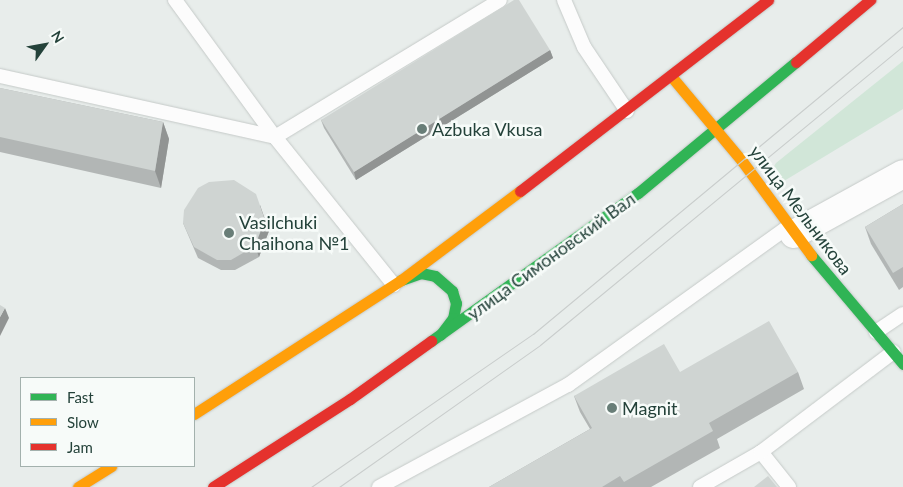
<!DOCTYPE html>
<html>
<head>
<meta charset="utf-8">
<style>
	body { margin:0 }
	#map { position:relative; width:903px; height:487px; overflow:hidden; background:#e8edeb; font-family:Lato,sans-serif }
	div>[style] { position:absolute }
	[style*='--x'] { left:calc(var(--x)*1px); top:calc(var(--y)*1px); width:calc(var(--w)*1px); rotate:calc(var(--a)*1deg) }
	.green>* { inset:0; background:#d1e6d8 }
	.roads { filter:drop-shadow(0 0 1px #c5cac8) drop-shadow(0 0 1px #c5cac8) }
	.lane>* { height:14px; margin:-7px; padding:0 7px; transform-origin:7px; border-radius:7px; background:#fcfcfc }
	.street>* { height:28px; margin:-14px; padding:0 14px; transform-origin:14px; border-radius:14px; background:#fcfcfc }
	.fast>* { height:11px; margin:-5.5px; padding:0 5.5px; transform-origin:5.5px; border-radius:5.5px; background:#30b455 }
	.slow>* { height:11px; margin:-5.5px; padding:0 5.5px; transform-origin:5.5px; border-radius:5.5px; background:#ff9f0a }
	.jam>* { height:11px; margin:-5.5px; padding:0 5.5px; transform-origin:5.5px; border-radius:5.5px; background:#e5322d }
	.tram>* { height:1px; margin:-0.5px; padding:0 0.5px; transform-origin:0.5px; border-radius:0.5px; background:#c9cdcc }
	.wall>* { inset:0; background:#b2b6b5 }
	.shaded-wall>* { inset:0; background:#919493 }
	.building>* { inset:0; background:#cfd4d2 }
	.dots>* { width:14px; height:14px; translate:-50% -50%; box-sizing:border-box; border:2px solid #f7fbf9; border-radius:50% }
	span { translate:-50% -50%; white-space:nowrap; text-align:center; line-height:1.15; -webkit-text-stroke:5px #f7fbf9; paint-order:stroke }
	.poi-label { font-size:18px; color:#24423a }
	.left { translate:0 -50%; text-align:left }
	.street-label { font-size:18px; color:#24423a }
	.legend { position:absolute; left:20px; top:377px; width:175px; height:90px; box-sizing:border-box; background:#f7fbf9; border:1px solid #a3b1ad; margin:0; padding:6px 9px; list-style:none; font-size:15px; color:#24423a }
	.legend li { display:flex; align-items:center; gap:10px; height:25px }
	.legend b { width:25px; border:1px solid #a3b1ad }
	.north { position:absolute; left:20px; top:20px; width:50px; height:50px; -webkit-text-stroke:4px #f7fbf9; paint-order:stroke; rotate:58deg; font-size:14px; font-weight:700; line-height:20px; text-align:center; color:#24423a }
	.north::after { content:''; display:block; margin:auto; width:18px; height:22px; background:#24423a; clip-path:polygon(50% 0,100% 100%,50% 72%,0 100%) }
</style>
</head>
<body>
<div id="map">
	<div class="green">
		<i style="clip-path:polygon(903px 61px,903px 109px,784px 181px,773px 168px,776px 163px)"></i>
	</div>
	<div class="roads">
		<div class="lane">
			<i style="--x:175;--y:0;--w:170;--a:53.9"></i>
			<i style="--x:275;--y:137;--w:263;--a:-31.3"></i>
			<i style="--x:564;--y:0;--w:51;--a:66.9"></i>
			<i style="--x:584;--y:47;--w:77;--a:56.1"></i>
			<i style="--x:0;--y:76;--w:282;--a:12.5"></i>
			<i style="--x:275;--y:137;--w:190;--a:51.2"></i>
			<i style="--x:876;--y:332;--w:32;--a:-34"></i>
			<i style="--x:761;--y:452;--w:45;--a:51.3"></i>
			<i style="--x:379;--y:487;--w:215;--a:-28.4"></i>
			<i style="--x:568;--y:385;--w:272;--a:-35.7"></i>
			<i style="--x:700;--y:487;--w:70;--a:-29.8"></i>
			<i style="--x:761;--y:452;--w:166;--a:-37.1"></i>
		</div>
		<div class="street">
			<i style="--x:794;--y:234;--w:124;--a:-28.8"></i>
		</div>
		<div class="fast">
			<i style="--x:811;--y:255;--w:143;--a:49.8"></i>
			<i style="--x:401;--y:280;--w:21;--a:-19"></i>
			<i style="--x:421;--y:273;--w:14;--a:12"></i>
			<i style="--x:435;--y:276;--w:23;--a:41"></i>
			<i style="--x:452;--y:291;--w:13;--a:72"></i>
			<i style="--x:456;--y:303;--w:15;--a:101"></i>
			<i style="--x:453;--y:318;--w:21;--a:127"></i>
			<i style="--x:431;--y:341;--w:254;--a:-35.6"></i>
			<i style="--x:638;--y:193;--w:205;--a:-39.7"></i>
		</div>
		<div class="slow">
			<i style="--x:671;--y:76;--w:111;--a:50.1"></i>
			<i style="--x:742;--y:161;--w:117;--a:53.7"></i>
			<i style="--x:194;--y:414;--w:247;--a:-32.9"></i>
			<i style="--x:401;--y:280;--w:149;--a:-36.8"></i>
			<i style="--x:78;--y:487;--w:39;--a:-32"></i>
		</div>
		<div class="jam">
			<i style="--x:796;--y:62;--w:97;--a:-40"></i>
			<i style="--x:520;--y:191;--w:313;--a:-37.6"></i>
			<i style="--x:213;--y:487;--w:163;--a:-32.7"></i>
			<i style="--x:350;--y:399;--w:100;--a:-35.6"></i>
		</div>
	</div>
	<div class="tram">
		<i style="--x:311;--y:487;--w:270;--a:-34.6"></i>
		<i style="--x:533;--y:334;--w:481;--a:-39.7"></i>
		<i style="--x:339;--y:487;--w:246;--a:-35.2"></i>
		<i style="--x:540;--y:345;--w:470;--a:-39.5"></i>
	</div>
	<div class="wall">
		<i style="clip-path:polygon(550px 50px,553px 58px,356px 180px,324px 128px,321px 120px)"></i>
		<i style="clip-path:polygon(0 88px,163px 122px,169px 139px,161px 188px,0 152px)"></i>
		<i style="clip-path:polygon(903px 204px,903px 287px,899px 290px,871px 244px,865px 227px)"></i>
		<i style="clip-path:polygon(183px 223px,269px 231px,259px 257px,235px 270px,221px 270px,198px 258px)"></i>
		<i style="clip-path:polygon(680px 372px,798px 372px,804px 389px,717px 439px,720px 448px,651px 487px,489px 487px,590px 429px,580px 412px,574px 396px)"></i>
	</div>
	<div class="shaded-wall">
		<i style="clip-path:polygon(550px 50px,553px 58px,356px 180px,354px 172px)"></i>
		<i style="clip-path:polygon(163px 122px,169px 139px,161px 188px,155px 171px)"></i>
		<i style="clip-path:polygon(260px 205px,269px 231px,259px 257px,255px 246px)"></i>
		<i style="clip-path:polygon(5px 308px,9px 318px,0 336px,0 317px)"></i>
	</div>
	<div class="building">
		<i style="clip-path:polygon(514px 0,519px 0,550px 50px,354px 172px,321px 120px)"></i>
		<i style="clip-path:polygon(0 88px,163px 122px,155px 171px,0 137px)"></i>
		<i style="clip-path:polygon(234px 180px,256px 194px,265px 220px,255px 246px,231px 260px,217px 260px,194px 247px,183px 223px,184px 210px,198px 188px,209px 182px)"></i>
		<i style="clip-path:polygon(903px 204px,903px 267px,893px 273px,865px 227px)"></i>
		<i style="clip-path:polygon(0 305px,5px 308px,0 317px)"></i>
		<i style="clip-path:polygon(769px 321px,798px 372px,709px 423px,713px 431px,624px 482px,620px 476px,602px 487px,489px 487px,592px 428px,574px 396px,664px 344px,680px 372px)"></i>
		<i style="clip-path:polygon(768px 476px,777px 487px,754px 487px)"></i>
	</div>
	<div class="dots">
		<i style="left:422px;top:129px;background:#697e78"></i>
		<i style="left:229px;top:233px;background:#697e78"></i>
		<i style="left:612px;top:408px;background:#697e78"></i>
	</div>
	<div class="poi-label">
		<span class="left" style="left:432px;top:129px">Azbuka Vkusa</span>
		<span class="left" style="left:239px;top:233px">Vasilchuki<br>Chaihona №1</span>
		<span class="left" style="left:622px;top:408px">Magnit</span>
	</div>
	<div class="street-label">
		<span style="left:801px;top:210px;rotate:53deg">улица Мельникова</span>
		<span style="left:551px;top:256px;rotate:-36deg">улица Симоновский Вал</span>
	</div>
	<ul class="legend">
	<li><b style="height:6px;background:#30b455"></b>Fast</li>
	<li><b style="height:6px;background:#ff9f0a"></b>Slow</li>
	<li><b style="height:6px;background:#e5322d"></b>Jam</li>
	</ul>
	<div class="north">N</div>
</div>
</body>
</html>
